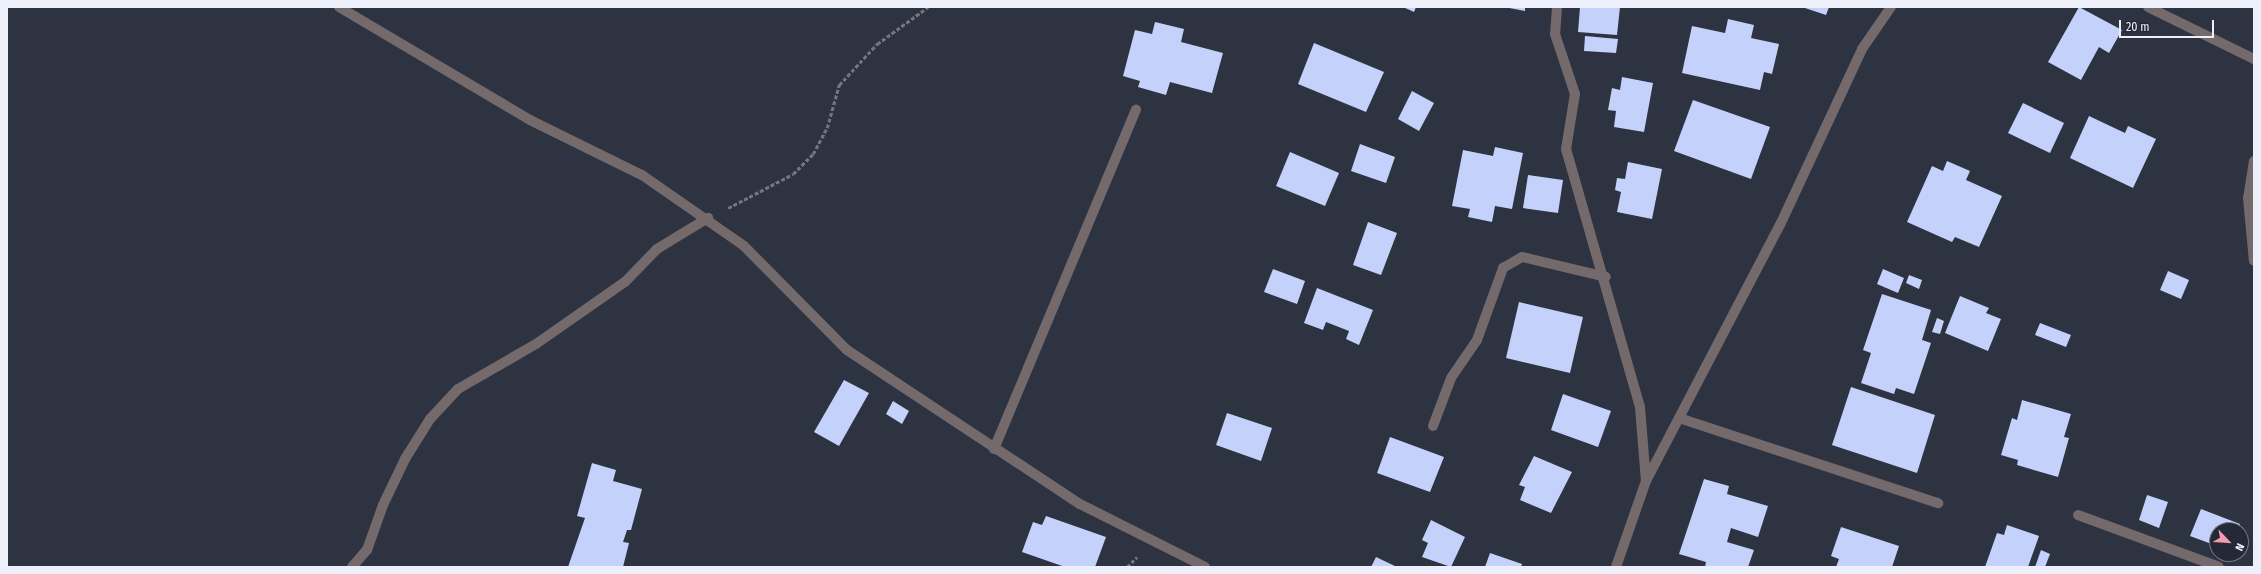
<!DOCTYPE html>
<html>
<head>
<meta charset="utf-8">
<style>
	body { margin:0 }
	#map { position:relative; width:2261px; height:574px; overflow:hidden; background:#2e3341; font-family:"Fira Sans Condensed",sans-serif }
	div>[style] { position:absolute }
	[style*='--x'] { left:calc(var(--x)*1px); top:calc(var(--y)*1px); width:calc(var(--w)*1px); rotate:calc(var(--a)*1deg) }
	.building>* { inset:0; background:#c4d1fb }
	.path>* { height:2.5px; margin-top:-1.25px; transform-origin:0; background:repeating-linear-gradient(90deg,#727683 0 4px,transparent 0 6px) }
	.minor>* { height:10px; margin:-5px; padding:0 5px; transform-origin:5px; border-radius:5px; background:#746a6c }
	span { translate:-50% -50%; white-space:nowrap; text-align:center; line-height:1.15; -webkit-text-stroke:4px #252937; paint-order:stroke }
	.frame { position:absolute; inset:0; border:8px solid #edf0fa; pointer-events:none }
	.north { position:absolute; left:2209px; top:522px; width:40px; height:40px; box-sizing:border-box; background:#252937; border:1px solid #757985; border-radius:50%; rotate:115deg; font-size:11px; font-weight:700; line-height:16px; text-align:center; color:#edf0fa }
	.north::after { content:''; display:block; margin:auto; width:14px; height:18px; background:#f29aae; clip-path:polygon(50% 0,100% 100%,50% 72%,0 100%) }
	.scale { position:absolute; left:2119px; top:20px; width:95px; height:18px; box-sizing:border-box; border:2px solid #edf0fa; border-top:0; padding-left:5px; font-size:12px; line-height:14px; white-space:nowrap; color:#edf0fa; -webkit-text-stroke:3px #252937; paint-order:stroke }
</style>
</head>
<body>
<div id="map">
	<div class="building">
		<i style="clip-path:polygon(1403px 7px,1416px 7px,1414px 12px)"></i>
		<i style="clip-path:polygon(1504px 7px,1525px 7px,1525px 11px)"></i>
		<i style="clip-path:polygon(1580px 7px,1620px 7px,1617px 35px,1578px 32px)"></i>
		<i style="clip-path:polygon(1802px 7px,1829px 7px,1826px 15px)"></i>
		<i style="clip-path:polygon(2079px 7px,2122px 30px,2109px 53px,2099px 47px,2081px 80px,2048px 62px)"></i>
		<i style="clip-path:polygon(1728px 19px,1754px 25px,1751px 38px,1779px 44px,1772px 74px,1764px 72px,1760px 90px,1682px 73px,1692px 26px,1725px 33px)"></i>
		<i style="clip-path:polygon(1155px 22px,1184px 29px,1181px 42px,1223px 53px,1212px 93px,1170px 82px,1166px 95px,1138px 87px,1140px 81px,1123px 76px,1135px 30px,1152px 34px)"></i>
		<i style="clip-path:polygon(1585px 36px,1618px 39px,1616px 53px,1584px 51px)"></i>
		<i style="clip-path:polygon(1314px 43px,1384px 72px,1366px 112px,1298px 84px)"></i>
		<i style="clip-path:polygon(1622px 77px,1653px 83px,1644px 132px,1614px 127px,1616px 111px,1608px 110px,1612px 88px,1620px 90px)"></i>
		<i style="clip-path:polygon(1412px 91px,1434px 103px,1419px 131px,1398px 119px)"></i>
		<i style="clip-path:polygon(1693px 100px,1770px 127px,1751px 179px,1674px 151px)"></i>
		<i style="clip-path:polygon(2023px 103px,2064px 123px,2050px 153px,2008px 133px)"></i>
		<i style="clip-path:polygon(2089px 116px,2125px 133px,2128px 126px,2156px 139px,2133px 188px,2070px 158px)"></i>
		<i style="clip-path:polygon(1360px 144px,1395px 157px,1386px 183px,1351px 171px)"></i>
		<i style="clip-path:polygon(1495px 147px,1523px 153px,1512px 209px,1495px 206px,1492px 222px,1468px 217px,1470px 209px,1452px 206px,1463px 150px,1493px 156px)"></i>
		<i style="clip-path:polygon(1290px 152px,1339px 173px,1325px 206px,1276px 186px)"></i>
		<i style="clip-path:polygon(1947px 161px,1970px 171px,1966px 180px,2002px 196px,1979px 247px,1955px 237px,1952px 242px,1907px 222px,1932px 166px,1943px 171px)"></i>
		<i style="clip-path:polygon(1628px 162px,1662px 169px,1652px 219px,1617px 212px,1621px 192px,1615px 190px,1617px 178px,1625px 179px)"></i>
		<i style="clip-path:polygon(1528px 175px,1563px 180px,1558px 213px,1523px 208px)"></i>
		<i style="clip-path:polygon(1368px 222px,1397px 233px,1381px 275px,1353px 265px)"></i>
		<i style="clip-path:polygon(1273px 269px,1305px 281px,1297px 304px,1264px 292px)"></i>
		<i style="clip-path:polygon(1883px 269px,1904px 278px,1898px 293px,1877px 284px)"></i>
		<i style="clip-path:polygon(2168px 271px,2189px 280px,2181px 299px,2160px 290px)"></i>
		<i style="clip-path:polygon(1909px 275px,1922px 280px,1919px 289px,1906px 283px)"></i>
		<i style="clip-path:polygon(1317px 288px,1373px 310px,1359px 345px,1346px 339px,1349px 331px,1326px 322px,1323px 330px,1304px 323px)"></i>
		<i style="clip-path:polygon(1882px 294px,1931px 310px,1922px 340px,1931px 343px,1914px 394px,1896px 388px,1894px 394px,1861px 383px,1871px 353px,1863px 350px)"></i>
		<i style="clip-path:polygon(1960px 296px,1989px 308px,1986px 313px,2001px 319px,1988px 351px,1945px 333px)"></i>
		<i style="clip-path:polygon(1519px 302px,1583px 317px,1570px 373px,1506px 358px)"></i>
		<i style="clip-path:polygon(1937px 318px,1944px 321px,1940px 334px,1932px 332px)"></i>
		<i style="clip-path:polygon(2040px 323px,2071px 335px,2066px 347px,2035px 335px)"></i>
		<i style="clip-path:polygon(844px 380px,869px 393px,839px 446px,814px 432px)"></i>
		<i style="clip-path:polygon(1851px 387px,1935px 415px,1917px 473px,1832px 445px)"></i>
		<i style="clip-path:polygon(1563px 394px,1611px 411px,1598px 447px,1551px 430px)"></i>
		<i style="clip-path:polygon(2022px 400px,2071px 414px,2064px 437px,2069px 438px,2058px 477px,2017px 465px,2018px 460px,2001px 455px,2012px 418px,2017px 420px)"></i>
		<i style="clip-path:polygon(893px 401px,909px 411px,902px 424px,886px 414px)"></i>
		<i style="clip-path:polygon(1227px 413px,1272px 428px,1261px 461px,1216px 445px)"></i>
		<i style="clip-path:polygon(1390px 437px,1444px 457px,1430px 492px,1377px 473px)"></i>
		<i style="clip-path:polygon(1534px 456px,1572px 472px,1551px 513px,1520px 500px,1525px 487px,1519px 485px)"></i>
		<i style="clip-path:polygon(592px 463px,616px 470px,613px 481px,642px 489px,631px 530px,627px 530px,623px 542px,629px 543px,623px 567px,568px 567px,585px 518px,577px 516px)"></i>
		<i style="clip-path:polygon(1704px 479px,1729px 486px,1727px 494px,1768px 506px,1758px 537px,1731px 528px,1727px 542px,1754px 550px,1748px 567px,1705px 567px,1706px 562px,1679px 554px)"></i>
		<i style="clip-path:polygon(2147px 495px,2168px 502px,2159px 528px,2139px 520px)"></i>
		<i style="clip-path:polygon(2201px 509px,2240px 524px,2238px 530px,2217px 530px,2217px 546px,2190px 536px)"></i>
		<i style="clip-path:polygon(1046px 516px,1106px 537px,1095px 567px,1065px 567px,1022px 552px,1033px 522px,1042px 525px)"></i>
		<i style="clip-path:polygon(1431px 520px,1465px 537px,1451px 567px,1422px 557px,1428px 543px,1422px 540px)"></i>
		<i style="clip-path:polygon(2007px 525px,2039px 536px,2028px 567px,1985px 567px,1997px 533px,2004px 535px)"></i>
		<i style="clip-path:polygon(1841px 527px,1899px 546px,1892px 567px,1836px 567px,1839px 559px,1831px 556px)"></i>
		<i style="clip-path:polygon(2041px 550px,2050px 554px,2045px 567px,2035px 567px)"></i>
		<i style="clip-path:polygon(1490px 553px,1522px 564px,1521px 567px,1485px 567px)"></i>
		<i style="clip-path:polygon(1376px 557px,1397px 567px,1371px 567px)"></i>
	</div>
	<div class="path">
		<i style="--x:728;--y:208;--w:73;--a:-27.6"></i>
		<i style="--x:793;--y:174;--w:28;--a:-45"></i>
		<i style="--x:813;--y:154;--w:30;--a:-62"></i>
		<i style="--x:827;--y:128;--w:45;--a:-74.4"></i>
		<i style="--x:839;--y:85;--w:56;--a:-47.2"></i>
		<i style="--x:877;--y:44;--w:63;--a:-36"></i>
		<i style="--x:1127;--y:567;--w:14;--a:-45"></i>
	</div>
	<div class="minor">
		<i style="--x:339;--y:7;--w:222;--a:30.6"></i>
		<i style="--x:530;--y:120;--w:125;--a:26.2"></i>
		<i style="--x:642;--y:175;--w:124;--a:34.8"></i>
		<i style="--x:744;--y:246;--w:146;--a:45.3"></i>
		<i style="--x:847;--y:350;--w:279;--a:33.5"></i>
		<i style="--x:1080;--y:504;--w:140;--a:26.7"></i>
		<i style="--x:1557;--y:7;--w:27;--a:94"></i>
		<i style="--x:1555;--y:34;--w:63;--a:71.6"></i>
		<i style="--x:1575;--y:94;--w:56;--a:99.3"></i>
		<i style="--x:1566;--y:149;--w:268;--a:74"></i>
		<i style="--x:1640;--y:407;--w:74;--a:85.4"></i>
		<i style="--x:2148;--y:7;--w:118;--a:26.1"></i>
		<i style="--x:2254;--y:161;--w:37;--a:99"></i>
		<i style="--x:2248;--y:198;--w:63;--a:84.6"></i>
		<i style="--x:1679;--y:418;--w:273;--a:18.2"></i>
		<i style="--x:1433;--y:426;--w:51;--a:-69.4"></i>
		<i style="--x:1451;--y:378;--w:46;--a:-55.6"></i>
		<i style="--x:1477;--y:340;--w:77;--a:-70.1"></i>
		<i style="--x:1503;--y:268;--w:22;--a:-30"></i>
		<i style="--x:1522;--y:257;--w:86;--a:13.4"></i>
		<i style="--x:994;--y:449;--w:368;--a:-67.3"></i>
		<i style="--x:2078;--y:515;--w:150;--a:20.2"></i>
		<i style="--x:352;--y:567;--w:23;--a:-49"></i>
		<i style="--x:367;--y:550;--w:48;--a:-70.4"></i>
		<i style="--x:383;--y:505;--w:51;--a:-64.4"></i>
		<i style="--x:405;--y:459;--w:47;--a:-58"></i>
		<i style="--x:430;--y:419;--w:41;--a:-47"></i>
		<i style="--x:458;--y:389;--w:90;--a:-30"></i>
		<i style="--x:536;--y:344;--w:108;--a:-34.9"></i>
		<i style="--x:625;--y:282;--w:46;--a:-45.9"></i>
		<i style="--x:657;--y:249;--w:60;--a:-31.3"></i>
		<i style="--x:1616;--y:567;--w:91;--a:-70.8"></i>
		<i style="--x:1646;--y:481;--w:291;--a:-62.4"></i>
		<i style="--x:1781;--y:223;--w:192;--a:-65"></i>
		<i style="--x:1862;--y:49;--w:51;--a:-55.4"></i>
	</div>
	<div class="frame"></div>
	<div class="north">N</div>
	<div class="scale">20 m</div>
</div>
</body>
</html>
